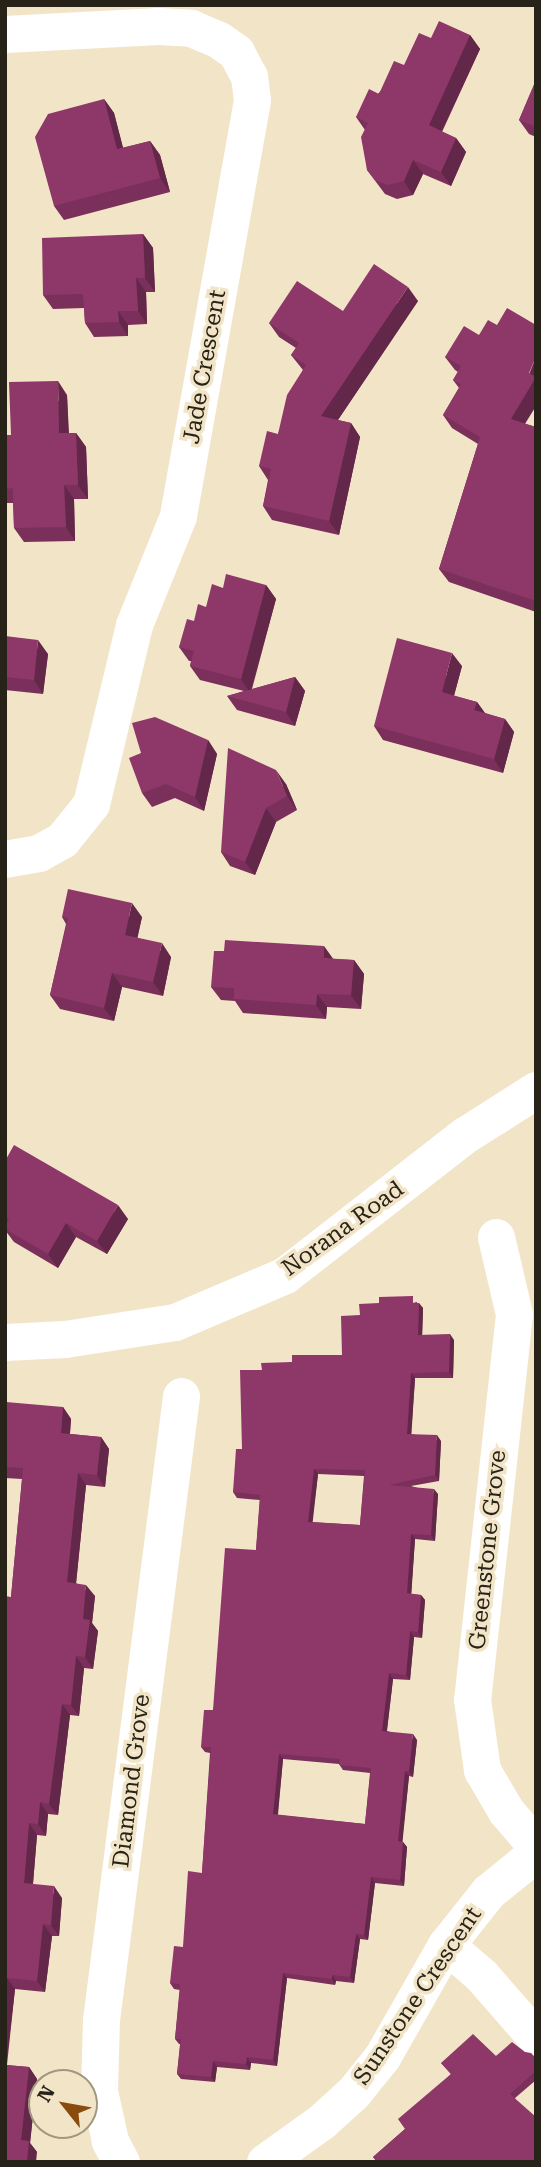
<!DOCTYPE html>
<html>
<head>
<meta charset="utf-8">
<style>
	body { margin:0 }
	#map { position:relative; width:541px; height:2167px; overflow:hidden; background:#f2e4c7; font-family:"Roboto Serif",serif }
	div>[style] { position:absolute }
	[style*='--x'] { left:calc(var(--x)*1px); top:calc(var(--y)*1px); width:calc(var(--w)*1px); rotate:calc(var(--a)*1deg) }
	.minor>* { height:37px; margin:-18.5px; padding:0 18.5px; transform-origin:18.5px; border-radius:18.5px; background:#fff }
	.wall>* { inset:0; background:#7a305a }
	.shaded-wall>* { inset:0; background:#63274a }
	.building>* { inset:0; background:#8e3869 }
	span { translate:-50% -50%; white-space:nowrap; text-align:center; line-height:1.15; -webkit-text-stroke:7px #f2e4c7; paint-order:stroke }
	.street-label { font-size:23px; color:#282319 }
	.frame { position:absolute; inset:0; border:7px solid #282319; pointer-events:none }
	.north { position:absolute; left:28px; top:2069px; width:70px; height:70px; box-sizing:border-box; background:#f2e4c7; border:2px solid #a19781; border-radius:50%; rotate:301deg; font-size:19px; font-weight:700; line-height:28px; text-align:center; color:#282319 }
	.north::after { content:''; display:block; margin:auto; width:24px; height:32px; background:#894b0e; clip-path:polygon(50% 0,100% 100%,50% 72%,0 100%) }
</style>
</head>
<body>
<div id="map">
	<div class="minor">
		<i style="--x:5;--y:34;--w:153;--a:-3"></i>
		<i style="--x:158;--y:26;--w:33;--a:3"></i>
		<i style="--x:191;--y:28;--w:30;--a:23"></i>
		<i style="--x:219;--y:40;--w:21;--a:35"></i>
		<i style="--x:236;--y:52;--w:27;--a:62"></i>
		<i style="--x:249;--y:76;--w:24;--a:83"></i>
		<i style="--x:252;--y:100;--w:423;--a:100.1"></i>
		<i style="--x:178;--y:516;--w:118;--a:112"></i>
		<i style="--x:134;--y:625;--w:184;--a:103.5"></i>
		<i style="--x:91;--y:804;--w:46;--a:128.9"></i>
		<i style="--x:62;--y:840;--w:26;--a:151"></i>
		<i style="--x:39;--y:853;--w:35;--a:170"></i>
		<i style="--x:496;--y:1237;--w:79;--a:76.8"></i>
		<i style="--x:514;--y:1314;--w:387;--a:96.2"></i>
		<i style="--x:472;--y:1699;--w:72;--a:82"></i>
		<i style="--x:482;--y:1770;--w:48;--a:59.7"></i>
		<i style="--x:506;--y:1811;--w:46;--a:49.4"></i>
		<i style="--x:5;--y:1342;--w:60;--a:-2.9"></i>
		<i style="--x:65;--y:1339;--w:111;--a:-8.8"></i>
		<i style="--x:175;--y:1322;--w:120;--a:-23.1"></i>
		<i style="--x:285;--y:1275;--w:228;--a:-37.9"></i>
		<i style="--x:465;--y:1135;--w:84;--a:-32.4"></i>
		<i style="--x:446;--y:1945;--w:46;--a:40.6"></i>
		<i style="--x:481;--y:1975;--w:84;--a:48.9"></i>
		<i style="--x:121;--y:2162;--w:24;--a:-118"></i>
		<i style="--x:110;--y:2141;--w:51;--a:-102.4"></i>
		<i style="--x:99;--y:2091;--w:71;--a:-88.4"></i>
		<i style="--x:101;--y:2020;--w:629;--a:-82.69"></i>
		<i style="--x:265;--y:2162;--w:70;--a:-35.7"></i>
		<i style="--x:322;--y:2121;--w:42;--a:-42.1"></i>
		<i style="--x:353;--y:2093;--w:46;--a:-51.1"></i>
		<i style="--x:382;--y:2057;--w:129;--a:-60.3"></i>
		<i style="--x:446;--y:1945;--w:68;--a:-51.6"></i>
		<i style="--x:488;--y:1892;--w:62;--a:-39.1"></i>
	</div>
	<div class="wall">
		<i style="clip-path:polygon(470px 35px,480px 49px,442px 132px,456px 138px,466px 152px,451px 186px,423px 174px,413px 195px,397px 199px,385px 194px,367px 170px,365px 130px,356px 117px,431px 38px)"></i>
		<i style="clip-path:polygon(536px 80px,536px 137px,529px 134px,519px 120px)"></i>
		<i style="clip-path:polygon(104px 99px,114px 113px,123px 148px,150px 141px,160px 155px,170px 192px,64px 220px,54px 206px)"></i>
		<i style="clip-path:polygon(143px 234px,153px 248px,155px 292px,146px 292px,147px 324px,128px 325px,128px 336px,94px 337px,85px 323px,84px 308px,53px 309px,43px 295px)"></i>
		<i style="clip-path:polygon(418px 301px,338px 420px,351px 423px,360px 437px,339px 535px,272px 520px,263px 506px,268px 480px,259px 466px,278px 434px,303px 370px,291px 355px,296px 348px,279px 337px,269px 323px)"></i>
		<i style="clip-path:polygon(497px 325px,525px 424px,536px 427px,536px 612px,449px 582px,439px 569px,478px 444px,452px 428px,443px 415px,459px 388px,453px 380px,458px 372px,455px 370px,445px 357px,479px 335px)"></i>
		<i style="clip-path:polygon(67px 395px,69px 433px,76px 433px,86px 447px,88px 499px,74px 499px,75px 541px,24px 542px,14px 528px,13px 503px,5px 503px,5px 435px,11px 435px)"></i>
		<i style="clip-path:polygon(266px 585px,276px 599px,252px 689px,295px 677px,305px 691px,295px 726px,237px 710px,227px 696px,244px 691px,200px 680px,190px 666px,191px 661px,189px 661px,179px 647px,194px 621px,223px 588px)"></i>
		<i style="clip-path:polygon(5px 636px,48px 654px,43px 694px,5px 690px)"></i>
		<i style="clip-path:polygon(462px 666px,454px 696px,477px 702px,485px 713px,505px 719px,514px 732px,503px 773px,383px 740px,374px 726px)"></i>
		<i style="clip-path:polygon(208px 740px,217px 754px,204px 811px,175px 798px,152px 807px,142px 793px)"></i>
		<i style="clip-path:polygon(286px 784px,297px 810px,276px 822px,255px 875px,230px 866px,221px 852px)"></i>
		<i style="clip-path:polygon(62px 917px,142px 917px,137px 938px,171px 957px,163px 996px,122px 987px,114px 1021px,60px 1009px,50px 995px,66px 924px)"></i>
		<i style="clip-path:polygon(333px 959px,354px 960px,364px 974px,361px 1009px,327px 1007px,326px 1019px,243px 1013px,235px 1001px,221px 1000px,211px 987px)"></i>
		<i style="clip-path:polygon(5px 1161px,128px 1219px,107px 1254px,76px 1237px,58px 1268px,14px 1242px,5px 1230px)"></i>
		<i style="clip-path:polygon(evenodd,417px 1302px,417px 1303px,423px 1308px,422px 1335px,454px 1340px,453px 1378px,415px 1378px,411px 1434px,441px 1441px,439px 1481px,411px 1486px,438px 1494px,435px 1541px,415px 1539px,411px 1594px,421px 1595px,425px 1600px,422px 1638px,414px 1637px,410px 1680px,393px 1679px,387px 1731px,417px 1740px,413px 1777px,409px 1776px,402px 1841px,407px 1847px,404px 1886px,375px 1883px,368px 1940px,360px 1939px,354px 1983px,336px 1981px,335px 1985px,287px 1978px,277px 2066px,251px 2063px,250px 2070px,217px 2067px,215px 2082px,181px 2079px,177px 2074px,180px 2044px,179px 2044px,175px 2039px,180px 1990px,174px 1989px,170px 1983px,183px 1947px,202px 1873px,210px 1753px,205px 1752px,201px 1747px,213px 1710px,256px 1550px,260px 1500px,237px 1498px,233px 1492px,242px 1449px,262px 1370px,292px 1362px,342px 1355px,360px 1315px,417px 1302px,318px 1474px,364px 1476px,360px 1525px,312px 1522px,318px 1474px,417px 1302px,283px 1759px,339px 1764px,343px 1770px,370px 1773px,365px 1824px,278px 1815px,283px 1759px)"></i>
		<i style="clip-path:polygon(63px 1407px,71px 1419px,70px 1434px,101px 1437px,109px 1449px,105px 1487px,86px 1485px,76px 1583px,95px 1596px,92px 1623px,98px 1631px,93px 1669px,84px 1668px,79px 1716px,70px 1715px,58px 1815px,48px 1814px,46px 1836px,37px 1835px,33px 1884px,62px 1898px,59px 1936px,52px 1936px,45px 1992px,15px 1989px,7px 2065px,29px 2067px,37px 2079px,30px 2143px,37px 2152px,5px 2162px,11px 1597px,22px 1479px,5px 1478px,5px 1408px)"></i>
		<i style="clip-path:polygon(525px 2052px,536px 2058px,536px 2080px,515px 2098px,536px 2162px,377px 2162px,373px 2157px,405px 2129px,451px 2074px,441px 2063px)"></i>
	</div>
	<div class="shaded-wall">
		<i style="clip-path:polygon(470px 35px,480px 49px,438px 139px,429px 125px)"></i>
		<i style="clip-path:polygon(104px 99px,114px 113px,127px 163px,117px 149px)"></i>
		<i style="clip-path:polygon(456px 138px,466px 152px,451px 186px,441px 172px)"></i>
		<i style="clip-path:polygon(150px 141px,160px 155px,170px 192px,160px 178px)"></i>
		<i style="clip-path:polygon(413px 160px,423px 174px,413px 195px,404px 181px)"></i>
		<i style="clip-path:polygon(143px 234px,153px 248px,155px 292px,145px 278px)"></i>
		<i style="clip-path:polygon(136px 278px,146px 292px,147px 324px,138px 311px)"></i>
		<i style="clip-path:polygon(408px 287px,418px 301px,331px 430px,321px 416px)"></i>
		<i style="clip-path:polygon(118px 311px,128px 325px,128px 336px,119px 322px)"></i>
		<i style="clip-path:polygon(536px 357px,536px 406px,520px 432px,511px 419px)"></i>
		<i style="clip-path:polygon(58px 381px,67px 395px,69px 447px,59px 433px)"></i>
		<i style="clip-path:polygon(351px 423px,360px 437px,339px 535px,329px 521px)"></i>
		<i style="clip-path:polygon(76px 433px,86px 447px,88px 499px,78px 485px)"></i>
		<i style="clip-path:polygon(64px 485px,74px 499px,75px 541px,66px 527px)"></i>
		<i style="clip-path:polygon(266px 585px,276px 599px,250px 693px,241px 679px)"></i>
		<i style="clip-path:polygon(38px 640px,48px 654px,43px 694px,34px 680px)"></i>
		<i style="clip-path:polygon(452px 653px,462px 666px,451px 706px,442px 692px)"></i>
		<i style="clip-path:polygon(295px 677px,305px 691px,295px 726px,286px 712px)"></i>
		<i style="clip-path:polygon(477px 702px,487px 716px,474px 710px)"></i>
		<i style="clip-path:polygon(505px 719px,514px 732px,503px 773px,494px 759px)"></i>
		<i style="clip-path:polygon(208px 740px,217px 754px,204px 811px,195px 797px)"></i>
		<i style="clip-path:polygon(276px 770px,286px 784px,297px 810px,287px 796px)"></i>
		<i style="clip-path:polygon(266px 808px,276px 822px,255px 875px,245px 862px)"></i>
		<i style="clip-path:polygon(132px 903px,142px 917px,135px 949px,125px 935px)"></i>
		<i style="clip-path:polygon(162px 943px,171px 957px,163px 996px,153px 982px)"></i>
		<i style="clip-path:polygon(324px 946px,334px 960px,324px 958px)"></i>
		<i style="clip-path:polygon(354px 960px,364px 974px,361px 1009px,351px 995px)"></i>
		<i style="clip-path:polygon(112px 973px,122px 987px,114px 1021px,104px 1008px)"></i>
		<i style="clip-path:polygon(317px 994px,327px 1007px,326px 1019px,316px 1005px)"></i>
		<i style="clip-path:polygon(118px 1205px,128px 1219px,107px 1254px,97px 1241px)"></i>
		<i style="clip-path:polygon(66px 1223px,76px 1237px,58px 1268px,48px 1254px)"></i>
		<i style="clip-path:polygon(419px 1303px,423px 1308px,422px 1341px,418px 1335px)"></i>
		<i style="clip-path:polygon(450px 1334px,454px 1340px,453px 1378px,449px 1372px)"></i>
		<i style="clip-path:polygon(411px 1373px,415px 1378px,411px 1440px,407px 1434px)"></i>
		<i style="clip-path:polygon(63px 1407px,71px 1419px,69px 1445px,61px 1433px)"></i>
		<i style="clip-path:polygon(437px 1435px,441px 1441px,439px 1481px,435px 1475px)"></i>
		<i style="clip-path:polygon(101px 1437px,109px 1449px,105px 1487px,97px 1475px)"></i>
		<i style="clip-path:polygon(314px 1469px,318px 1474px,312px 1528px,308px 1522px)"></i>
		<i style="clip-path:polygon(78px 1473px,86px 1485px,75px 1594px,67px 1582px)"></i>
		<i style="clip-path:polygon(434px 1489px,438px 1494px,435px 1541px,431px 1535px)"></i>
		<i style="clip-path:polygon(411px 1534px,415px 1539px,411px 1599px,407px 1593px)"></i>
		<i style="clip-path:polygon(86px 1585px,95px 1596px,92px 1623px,98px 1631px,93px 1669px,85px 1657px,83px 1619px)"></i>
		<i style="clip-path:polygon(421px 1595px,425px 1600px,422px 1638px,418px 1632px)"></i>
		<i style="clip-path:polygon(410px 1631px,414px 1637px,410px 1680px,406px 1675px)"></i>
		<i style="clip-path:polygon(76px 1656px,84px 1668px,79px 1716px,71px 1705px)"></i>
		<i style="clip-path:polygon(389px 1673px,393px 1679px,386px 1737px,382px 1731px)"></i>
		<i style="clip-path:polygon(62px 1704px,70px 1715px,58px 1815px,49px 1804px)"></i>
		<i style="clip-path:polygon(413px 1734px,417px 1740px,413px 1777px,409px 1771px)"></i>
		<i style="clip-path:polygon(279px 1754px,283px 1759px,277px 1820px,273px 1814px)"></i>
		<i style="clip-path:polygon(405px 1771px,409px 1776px,402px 1847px,398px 1841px)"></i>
		<i style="clip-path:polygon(40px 1802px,48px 1814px,46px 1836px,38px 1824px)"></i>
		<i style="clip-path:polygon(29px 1823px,37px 1835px,32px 1895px,24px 1883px)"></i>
		<i style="clip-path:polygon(403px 1842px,407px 1847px,404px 1886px,400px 1880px)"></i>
		<i style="clip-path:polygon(371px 1877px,375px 1883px,368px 1940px,364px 1935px)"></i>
		<i style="clip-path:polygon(54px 1886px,62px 1898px,59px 1936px,51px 1925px)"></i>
		<i style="clip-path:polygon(43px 1924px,52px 1936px,45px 1992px,37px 1981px)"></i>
		<i style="clip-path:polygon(356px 1934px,360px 1939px,354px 1983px,350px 1977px)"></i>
		<i style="clip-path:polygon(283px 1973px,287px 1978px,277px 2066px,273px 2060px)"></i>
		<i style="clip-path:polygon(332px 1975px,336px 1981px,335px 1985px,332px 1979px)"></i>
		<i style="clip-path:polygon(7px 1978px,15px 1989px,5px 2075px,5px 1992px)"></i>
		<i style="clip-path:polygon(247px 2057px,251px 2063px,250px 2070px,246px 2064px)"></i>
		<i style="clip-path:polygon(213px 2061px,217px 2067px,215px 2082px,211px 2077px)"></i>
		<i style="clip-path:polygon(29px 2067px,37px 2079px,30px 2143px,37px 2152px,36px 2162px,27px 2162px,21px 2140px)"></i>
	</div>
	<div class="building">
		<i style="clip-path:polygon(439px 21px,470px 35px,429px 125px,456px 138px,441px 172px,413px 160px,404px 181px,388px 185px,375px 180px,367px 170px,361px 137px,368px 123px,356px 117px,369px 89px,379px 94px,394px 61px,404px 65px,419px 33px,431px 38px)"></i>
		<i style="clip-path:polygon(536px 80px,536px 127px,519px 120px)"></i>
		<i style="clip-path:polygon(104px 99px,117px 149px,150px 141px,160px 178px,54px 206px,35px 137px,48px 114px)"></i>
		<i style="clip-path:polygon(143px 234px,145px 278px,136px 278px,138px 311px,118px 311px,119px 322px,85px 323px,83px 294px,43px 295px,42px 238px)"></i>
		<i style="clip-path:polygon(374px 264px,408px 287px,321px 416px,351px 423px,329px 521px,263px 506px,271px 469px,259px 466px,267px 431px,278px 434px,287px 395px,306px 365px,291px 355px,299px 343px,269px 323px,297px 281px,343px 311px)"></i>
		<i style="clip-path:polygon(507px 308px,536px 325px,536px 357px,529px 373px,536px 377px,511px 419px,536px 427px,536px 601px,439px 569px,480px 437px,443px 415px,461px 384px,453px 380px,461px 366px,445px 357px,464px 326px,479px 335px,488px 320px,497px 325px)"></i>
		<i style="clip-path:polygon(58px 381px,59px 433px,76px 433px,78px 485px,64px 485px,66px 527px,14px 528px,13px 488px,5px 489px,5px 435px,11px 435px,9px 382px)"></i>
		<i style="clip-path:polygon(226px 574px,266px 585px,241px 679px,190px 666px,194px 651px,179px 647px,187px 619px,194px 621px,198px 604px,206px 607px,212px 584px,223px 588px)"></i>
		<i style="clip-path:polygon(5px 636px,38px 640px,34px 680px,5px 677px)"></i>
		<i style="clip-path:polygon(397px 638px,452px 653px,442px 692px,477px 702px,474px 710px,505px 719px,494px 759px,374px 726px)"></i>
		<i style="clip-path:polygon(295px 677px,286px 712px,227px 696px)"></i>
		<i style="clip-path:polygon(155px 717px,208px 740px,195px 797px,166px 784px,142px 793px,129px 758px,141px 753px,132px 723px)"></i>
		<i style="clip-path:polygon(228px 748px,276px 770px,287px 796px,266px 808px,245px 862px,221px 852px)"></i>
		<i style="clip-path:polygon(68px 889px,132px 903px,125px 935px,162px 943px,153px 982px,112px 973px,104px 1008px,50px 995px,68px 918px,62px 917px)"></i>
		<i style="clip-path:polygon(225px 940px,324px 946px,324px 958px,354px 960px,351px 995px,317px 994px,316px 1005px,234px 999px,234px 988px,211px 987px,214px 951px,224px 951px)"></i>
		<i style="clip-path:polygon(14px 1145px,118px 1205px,97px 1241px,66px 1223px,48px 1254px,5px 1229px,5px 1226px,9px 1219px,5px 1216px,5px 1161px)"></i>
		<i style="clip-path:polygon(evenodd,413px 1296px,413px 1303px,419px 1303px,418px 1335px,450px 1334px,449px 1372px,411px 1373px,407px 1434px,437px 1435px,435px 1475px,389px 1485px,434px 1489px,431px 1535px,411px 1534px,407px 1593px,421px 1595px,418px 1632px,410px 1631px,406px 1675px,389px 1673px,382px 1731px,413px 1734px,409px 1771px,405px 1771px,398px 1841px,403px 1842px,400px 1880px,371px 1877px,364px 1935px,356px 1934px,350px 1977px,332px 1975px,332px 1979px,283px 1973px,273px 2060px,247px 2057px,246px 2064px,213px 2061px,211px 2077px,177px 2074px,181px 2039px,175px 2039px,180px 1984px,170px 1983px,174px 1946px,183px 1947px,188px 1871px,202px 1873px,211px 1747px,201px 1747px,204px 1710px,213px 1710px,225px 1548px,256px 1550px,260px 1495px,233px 1492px,236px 1449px,242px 1449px,240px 1370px,262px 1370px,261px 1363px,292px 1362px,292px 1355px,342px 1355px,341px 1316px,360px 1315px,359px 1304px,379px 1303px,379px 1297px,413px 1296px,314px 1469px,365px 1470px,360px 1525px,308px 1522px,314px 1469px,413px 1296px,279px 1754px,340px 1759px,339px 1765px,371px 1768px,365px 1824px,273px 1814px,279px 1754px)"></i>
		<i style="clip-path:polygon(6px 1402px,63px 1407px,61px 1433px,101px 1437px,97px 1475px,78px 1473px,67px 1582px,86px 1585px,83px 1619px,90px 1620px,85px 1657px,76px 1656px,71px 1705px,62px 1704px,49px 1804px,40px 1802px,38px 1824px,29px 1823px,24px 1883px,54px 1886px,51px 1925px,43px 1924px,37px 1981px,7px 1978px,5px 1992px,5px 1596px,11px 1597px,23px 1468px,5px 1467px)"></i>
		<i style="clip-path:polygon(473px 2034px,496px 2056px,512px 2042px,525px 2052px,531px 2053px,536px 2058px,536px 2071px,510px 2094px,536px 2117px,536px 2162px,377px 2162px,373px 2157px,405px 2129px,398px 2119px,451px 2074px,441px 2063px)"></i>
		<i style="clip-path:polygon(5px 2065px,29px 2067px,21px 2140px,29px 2141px,27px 2162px,5px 2162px)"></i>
	</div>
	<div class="street-label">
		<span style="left:205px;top:367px;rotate:-80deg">Jade Crescent</span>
		<span style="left:343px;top:1229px;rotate:-36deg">Norana Road</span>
		<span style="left:488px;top:1550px;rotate:-84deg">Greenstone Grove</span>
		<span style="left:132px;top:1781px;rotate:-83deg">Diamond Grove</span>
		<span style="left:418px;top:1996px;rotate:-56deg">Sunstone Crescent</span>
	</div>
	<div class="frame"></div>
	<div class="north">N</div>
</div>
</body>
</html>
